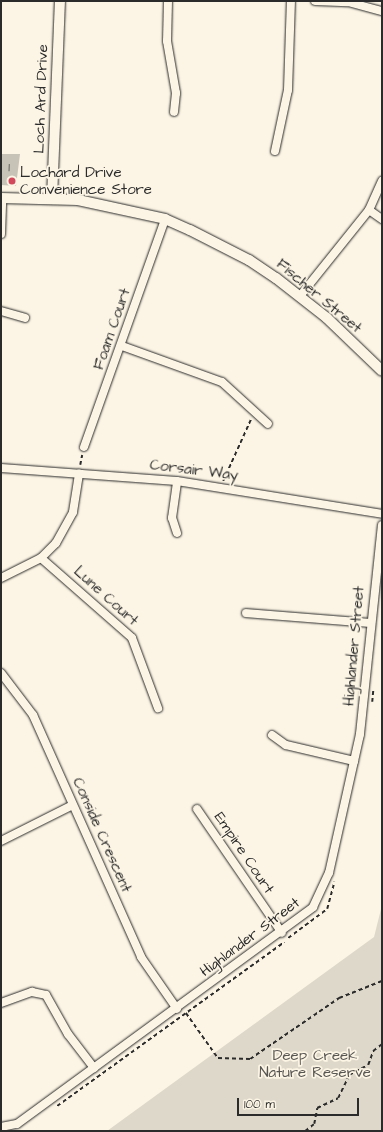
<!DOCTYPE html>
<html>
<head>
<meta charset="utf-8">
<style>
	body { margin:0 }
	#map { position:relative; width:383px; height:1132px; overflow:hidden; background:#fcf5e5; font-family:"Architects Daughter",sans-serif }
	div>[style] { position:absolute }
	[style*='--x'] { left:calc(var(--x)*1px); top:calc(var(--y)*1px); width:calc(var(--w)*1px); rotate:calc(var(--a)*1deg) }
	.green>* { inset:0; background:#ded8ca }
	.building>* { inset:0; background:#c8c3b7 }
	.path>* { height:1.5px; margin-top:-0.75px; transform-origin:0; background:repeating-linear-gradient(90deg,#2b2b2b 0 4px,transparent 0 7px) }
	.roads { filter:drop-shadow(0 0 1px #2b2b2b) drop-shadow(0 0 1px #2b2b2b) }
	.minor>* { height:8px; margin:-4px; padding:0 4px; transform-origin:4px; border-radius:4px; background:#fcf5e5 }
	.tertiary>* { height:10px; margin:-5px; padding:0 5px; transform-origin:5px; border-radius:5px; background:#fcf5e5 }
	.dots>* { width:11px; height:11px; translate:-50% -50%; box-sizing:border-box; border:2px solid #fcf5e5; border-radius:50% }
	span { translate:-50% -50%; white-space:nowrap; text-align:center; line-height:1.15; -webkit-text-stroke:3.5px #fcf5e5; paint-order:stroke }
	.number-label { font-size:13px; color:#52514e }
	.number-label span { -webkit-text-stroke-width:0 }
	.street-label { font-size:15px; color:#2b2b2b }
	.poi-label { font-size:15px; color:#2b2b2b }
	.left { translate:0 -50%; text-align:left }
	.park-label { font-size:15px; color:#585653 }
	.frame { position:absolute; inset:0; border:2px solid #2b2b2b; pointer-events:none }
	.scale { position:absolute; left:237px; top:1098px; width:122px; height:18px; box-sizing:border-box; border:2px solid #2b2b2b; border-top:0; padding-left:5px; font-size:12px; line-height:14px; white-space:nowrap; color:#2b2b2b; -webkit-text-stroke:3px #fcf5e5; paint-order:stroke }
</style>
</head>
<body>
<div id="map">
	<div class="green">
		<i style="clip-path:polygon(382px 905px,382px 1131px,107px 1131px,374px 937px)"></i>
	</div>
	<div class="building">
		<i style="clip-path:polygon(1px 154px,20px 154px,16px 186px,1px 185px)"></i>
	</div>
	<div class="path">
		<i style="--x:80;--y:465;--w:10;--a:-79"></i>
		<i style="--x:223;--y:481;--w:68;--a:-65.7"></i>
		<i style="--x:372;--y:702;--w:12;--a:-85"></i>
		<i style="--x:288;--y:938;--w:49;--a:-36.6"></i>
		<i style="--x:327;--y:909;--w:28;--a:-75"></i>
		<i style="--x:186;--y:1013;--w:55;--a:54.6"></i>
		<i style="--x:218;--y:1058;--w:32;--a:2"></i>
		<i style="--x:250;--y:1059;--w:108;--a:-34.4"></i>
		<i style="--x:339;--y:998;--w:46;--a:-21.6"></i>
		<i style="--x:57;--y:1106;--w:280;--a:-35.8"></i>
		<i style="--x:305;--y:1131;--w:11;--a:-38"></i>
		<i style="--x:314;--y:1124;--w:16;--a:-79"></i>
		<i style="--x:317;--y:1108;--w:23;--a:-25"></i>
		<i style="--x:338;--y:1098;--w:25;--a:-64"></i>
		<i style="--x:349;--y:1075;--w:21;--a:-28"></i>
		<i style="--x:368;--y:1065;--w:15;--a:-70"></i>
		<i style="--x:373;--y:1051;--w:11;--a:-38"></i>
	</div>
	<div class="roads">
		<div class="minor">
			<i style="--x:168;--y:1;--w:40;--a:91.4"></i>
			<i style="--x:167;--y:41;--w:53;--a:80.2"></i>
			<i style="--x:176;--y:93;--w:19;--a:96"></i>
			<i style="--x:315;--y:1;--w:33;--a:2"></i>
			<i style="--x:348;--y:2;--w:35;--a:15"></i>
			<i style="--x:275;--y:151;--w:62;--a:-78"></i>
			<i style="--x:288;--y:90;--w:89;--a:-88.1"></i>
			<i style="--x:369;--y:210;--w:16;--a:35"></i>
			<i style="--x:1;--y:234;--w:36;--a:-88"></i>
			<i style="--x:300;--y:296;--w:110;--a:-51.3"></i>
			<i style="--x:369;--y:210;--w:32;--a:-66"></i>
			<i style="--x:1;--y:311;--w:25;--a:16"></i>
			<i style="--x:122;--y:346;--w:106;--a:19.8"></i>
			<i style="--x:222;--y:382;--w:62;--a:42.4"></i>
			<i style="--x:84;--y:447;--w:242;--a:-70.4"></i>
			<i style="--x:1;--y:468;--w:176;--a:4.2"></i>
			<i style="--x:177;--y:481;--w:208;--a:9.1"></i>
			<i style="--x:177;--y:533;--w:16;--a:-108"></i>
			<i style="--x:172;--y:518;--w:37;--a:-82"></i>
			<i style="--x:41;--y:558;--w:121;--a:41.3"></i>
			<i style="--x:132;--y:638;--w:75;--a:69.6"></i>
			<i style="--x:1;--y:578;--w:45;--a:-26.6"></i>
			<i style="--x:41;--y:558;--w:21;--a:-45"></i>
			<i style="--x:56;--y:543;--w:35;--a:-61"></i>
			<i style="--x:73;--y:512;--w:39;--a:-81"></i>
			<i style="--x:246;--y:613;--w:124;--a:4.6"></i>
			<i style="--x:1;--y:673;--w:53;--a:52.7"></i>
			<i style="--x:33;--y:715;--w:265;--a:65.9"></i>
			<i style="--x:141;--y:957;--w:63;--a:55.3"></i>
			<i style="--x:272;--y:735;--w:17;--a:36"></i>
			<i style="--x:286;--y:745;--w:70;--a:13.2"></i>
			<i style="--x:197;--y:809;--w:150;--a:55.6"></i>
			<i style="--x:1;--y:841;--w:80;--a:-26.6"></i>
			<i style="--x:1;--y:1003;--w:33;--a:-20"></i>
			<i style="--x:32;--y:992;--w:14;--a:12"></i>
			<i style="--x:46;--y:995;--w:45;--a:60.6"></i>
			<i style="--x:68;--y:1034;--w:43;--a:52.6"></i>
			<i style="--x:1;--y:1127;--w:16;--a:-11"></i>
			<i style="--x:17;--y:1124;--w:367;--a:-36.2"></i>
			<i style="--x:313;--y:907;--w:38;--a:-65"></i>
			<i style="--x:329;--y:873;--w:142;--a:-77.4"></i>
			<i style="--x:360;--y:734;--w:210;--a:-84"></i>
		</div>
		<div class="tertiary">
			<i style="--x:1;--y:198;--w:77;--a:1.5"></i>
			<i style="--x:78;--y:200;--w:89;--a:12.3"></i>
			<i style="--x:165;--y:219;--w:27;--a:24"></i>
			<i style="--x:190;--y:230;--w:66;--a:27"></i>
			<i style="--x:249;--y:260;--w:32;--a:34"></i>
			<i style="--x:276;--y:278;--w:65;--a:38.1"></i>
			<i style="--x:327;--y:318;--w:76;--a:43.9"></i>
			<i style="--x:52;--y:199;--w:198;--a:-87.7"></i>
		</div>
	</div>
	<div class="dots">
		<i style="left:12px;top:181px;background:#d1495b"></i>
	</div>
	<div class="number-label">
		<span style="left:9px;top:167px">1</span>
	</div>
	<div class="street-label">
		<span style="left:41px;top:99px;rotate:-88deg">Loch Ard Drive</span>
		<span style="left:319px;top:296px;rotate:40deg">Fischer Street</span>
		<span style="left:112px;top:329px;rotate:-71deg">Foam Court</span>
		<span style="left:194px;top:470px;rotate:7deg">Corsair Way</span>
		<span style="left:106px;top:596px;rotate:42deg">Lune Court</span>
		<span style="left:354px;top:646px;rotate:-85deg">Highlander Street</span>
		<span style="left:102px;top:835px;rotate:66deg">Conside Crescent</span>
		<span style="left:244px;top:853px;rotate:56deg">Empire Court</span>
		<span style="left:250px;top:937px;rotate:-37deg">Highlander Street</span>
	</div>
	<div class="poi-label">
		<span class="left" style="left:20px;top:181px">Lochard Drive<br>Convenience Store</span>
	</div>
	<div class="park-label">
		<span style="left:315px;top:1064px">Deep Creek<br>Nature Reserve</span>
	</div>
	<div class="frame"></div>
	<div class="scale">100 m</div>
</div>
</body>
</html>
